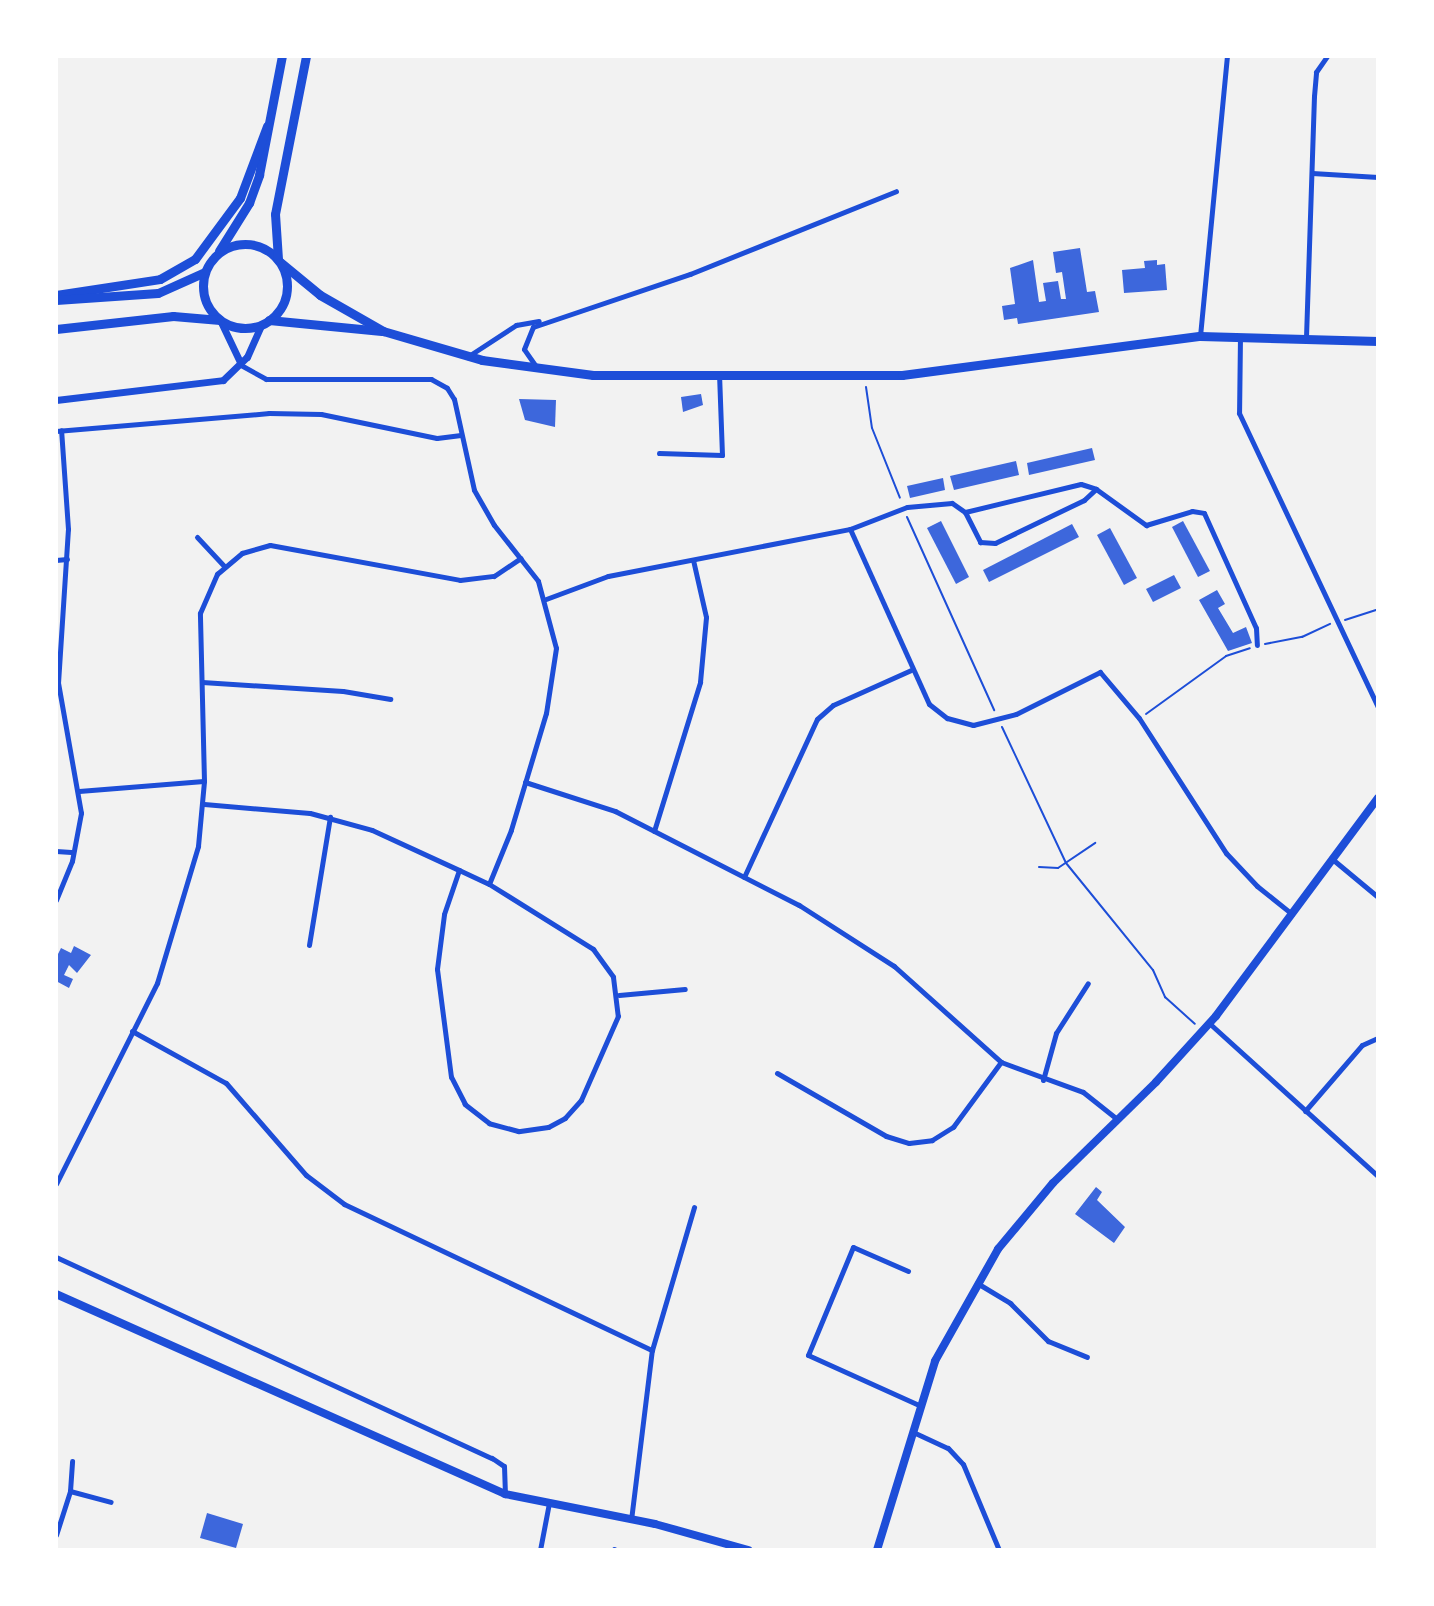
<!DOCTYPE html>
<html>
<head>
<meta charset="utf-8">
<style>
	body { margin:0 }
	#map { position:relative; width:1434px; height:1606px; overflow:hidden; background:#f2f2f2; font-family:"Crimson Pro",serif }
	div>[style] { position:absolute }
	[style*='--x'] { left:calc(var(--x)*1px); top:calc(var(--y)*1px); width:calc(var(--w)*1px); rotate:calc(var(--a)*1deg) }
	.building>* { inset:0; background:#3d67dc }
	.path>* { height:2px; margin:-1px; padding:0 1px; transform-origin:1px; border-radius:1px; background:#1d4ed8 }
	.minor>* { height:5px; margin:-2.5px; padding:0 2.5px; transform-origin:2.5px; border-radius:2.5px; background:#1d4ed8 }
	.tertiary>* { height:7px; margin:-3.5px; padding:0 3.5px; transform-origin:3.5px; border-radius:3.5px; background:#1d4ed8 }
	.secondary>* { height:8px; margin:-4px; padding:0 4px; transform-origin:4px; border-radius:4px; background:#1d4ed8 }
	.primary>* { height:9px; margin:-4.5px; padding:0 4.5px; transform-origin:4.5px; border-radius:4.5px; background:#1d4ed8 }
	.primary>.ring { margin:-4.5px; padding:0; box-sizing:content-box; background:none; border:9px solid #1d4ed8; border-radius:50% }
	span { translate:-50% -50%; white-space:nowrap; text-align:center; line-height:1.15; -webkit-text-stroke:7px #fff; paint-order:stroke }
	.frame { position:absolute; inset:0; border:58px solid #fff; pointer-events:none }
</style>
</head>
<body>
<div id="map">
	<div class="building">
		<i style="clip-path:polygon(1080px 248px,1087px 292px,1095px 291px,1099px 312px,1018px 324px,1017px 318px,1004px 320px,1002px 306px,1015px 304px,1010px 268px,1033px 260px,1039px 302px,1046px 301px,1043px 283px,1058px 281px,1061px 299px,1066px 299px,1062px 272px,1056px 273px,1053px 252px)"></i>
		<i style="clip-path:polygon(1157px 260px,1157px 265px,1165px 264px,1167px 290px,1124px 293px,1122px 270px,1145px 268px,1144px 261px)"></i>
		<i style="clip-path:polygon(701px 394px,703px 405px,683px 412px,681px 397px)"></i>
		<i style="clip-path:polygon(519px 399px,556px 400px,555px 427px,525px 420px)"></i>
		<i style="clip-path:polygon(1092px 448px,1095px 460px,1029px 475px,1027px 463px)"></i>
		<i style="clip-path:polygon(1016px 461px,1019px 475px,954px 490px,950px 476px)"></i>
		<i style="clip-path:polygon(943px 478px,945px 490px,910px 498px,907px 486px)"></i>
		<i style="clip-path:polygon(941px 521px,969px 577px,956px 584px,927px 528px)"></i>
		<i style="clip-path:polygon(1183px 521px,1210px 571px,1198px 577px,1172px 527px)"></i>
		<i style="clip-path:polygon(1072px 524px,1079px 537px,989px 582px,983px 570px)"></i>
		<i style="clip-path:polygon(1110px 528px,1137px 578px,1124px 585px,1097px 535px)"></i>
		<i style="clip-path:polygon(1174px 575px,1181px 588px,1153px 602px,1146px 589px)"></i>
		<i style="clip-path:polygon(1217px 590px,1225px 604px,1218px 608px,1233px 633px,1246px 627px,1252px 643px,1228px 651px,1199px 600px)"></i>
		<i style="clip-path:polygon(74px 946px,91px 955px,77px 973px,69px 965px,64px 975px,73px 979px,69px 988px,56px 981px,56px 958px,61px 948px,71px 953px)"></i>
		<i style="clip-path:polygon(1096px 1187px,1102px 1192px,1097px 1200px,1125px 1227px,1114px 1243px,1075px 1214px)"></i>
		<i style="clip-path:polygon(207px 1513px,243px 1524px,236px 1548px,200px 1538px)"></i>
	</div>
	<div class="path">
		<i style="--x:866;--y:387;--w:41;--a:81.7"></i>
		<i style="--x:872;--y:428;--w:75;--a:68.2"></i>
		<i style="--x:907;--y:517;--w:212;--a:65.7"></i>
		<i style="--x:1345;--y:620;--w:35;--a:-18"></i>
		<i style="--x:1265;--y:644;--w:38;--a:-11"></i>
		<i style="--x:1302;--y:637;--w:31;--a:-25"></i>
		<i style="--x:1146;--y:714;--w:99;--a:-35.9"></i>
		<i style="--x:1226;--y:656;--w:25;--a:-18"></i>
		<i style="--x:1002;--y:727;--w:150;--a:64.8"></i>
		<i style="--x:1066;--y:863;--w:138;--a:50.9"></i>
		<i style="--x:1153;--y:970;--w:30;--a:66"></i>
		<i style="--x:1165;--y:997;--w:40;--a:42"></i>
		<i style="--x:1039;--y:867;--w:19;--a:3"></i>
		<i style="--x:1058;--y:868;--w:45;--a:-34"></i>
	</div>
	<div class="minor">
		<i style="--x:1312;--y:173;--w:66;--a:3.5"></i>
		<i style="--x:1200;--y:336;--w:281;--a:-84.5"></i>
		<i style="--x:1240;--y:336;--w:77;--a:90.7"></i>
		<i style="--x:1239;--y:413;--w:325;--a:64.7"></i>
		<i style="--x:1306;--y:337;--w:241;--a:-88.1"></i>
		<i style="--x:1314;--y:96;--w:24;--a:-85"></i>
		<i style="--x:1316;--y:72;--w:19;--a:-55"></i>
		<i style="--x:467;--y:357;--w:59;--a:-33.1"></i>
		<i style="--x:516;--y:325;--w:23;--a:-10"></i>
		<i style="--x:239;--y:364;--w:31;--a:29"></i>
		<i style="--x:266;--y:379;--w:165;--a:0"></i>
		<i style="--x:431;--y:379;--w:18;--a:29"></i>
		<i style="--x:447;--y:388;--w:13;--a:58"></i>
		<i style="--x:454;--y:399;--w:93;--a:77.6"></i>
		<i style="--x:474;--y:490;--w:40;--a:60.3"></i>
		<i style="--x:494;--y:525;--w:71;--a:51.8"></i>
		<i style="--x:538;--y:581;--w:69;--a:75"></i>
		<i style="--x:556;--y:648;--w:66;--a:98.7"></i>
		<i style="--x:546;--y:713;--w:122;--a:106.7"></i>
		<i style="--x:511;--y:830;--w:58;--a:112.2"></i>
		<i style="--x:535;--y:365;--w:19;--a:-125"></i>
		<i style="--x:524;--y:349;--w:24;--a:-68"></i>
		<i style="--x:533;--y:327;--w:166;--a:-18.7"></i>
		<i style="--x:690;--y:274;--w:222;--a:-21.9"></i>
		<i style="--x:56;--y:431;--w:214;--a:-4.8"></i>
		<i style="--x:269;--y:413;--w:52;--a:1.1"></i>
		<i style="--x:321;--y:414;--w:118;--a:11.7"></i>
		<i style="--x:437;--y:438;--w:24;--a:-7"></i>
		<i style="--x:659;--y:453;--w:63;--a:1.8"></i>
		<i style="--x:722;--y:455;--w:80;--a:-92.1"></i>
		<i style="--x:965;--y:512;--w:34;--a:63"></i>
		<i style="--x:980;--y:542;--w:15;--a:4"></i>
		<i style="--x:995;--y:543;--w:99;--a:-25.8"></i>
		<i style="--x:1084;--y:500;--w:16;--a:-43"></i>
		<i style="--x:850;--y:529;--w:192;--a:65.7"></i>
		<i style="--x:929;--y:704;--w:23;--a:38"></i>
		<i style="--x:947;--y:718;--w:27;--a:15"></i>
		<i style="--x:973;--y:725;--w:44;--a:-14.3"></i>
		<i style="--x:1016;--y:714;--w:94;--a:-26.6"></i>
		<i style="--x:1100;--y:672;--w:60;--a:49.7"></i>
		<i style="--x:1139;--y:718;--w:161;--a:57.2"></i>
		<i style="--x:1226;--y:853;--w:45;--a:46.8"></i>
		<i style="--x:1257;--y:886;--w:45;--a:38.7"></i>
		<i style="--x:197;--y:537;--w:40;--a:47"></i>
		<i style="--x:56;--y:560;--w:11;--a:-5"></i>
		<i style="--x:546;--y:599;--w:66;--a:-20.4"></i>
		<i style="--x:608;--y:576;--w:247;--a:-11"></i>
		<i style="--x:850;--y:529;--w:61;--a:-21.1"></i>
		<i style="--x:907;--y:507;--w:45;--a:-5.1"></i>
		<i style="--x:952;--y:503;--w:16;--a:35"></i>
		<i style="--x:965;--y:512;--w:119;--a:-13.6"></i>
		<i style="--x:1081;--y:484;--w:16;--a:18"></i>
		<i style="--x:1096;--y:489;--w:62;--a:35.8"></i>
		<i style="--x:1146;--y:525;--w:48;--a:-16.9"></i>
		<i style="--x:1192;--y:511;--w:12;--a:9"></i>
		<i style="--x:1204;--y:513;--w:126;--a:65.7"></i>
		<i style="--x:1256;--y:628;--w:17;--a:87"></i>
		<i style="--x:202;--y:682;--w:141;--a:3.7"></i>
		<i style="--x:343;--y:691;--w:48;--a:9.7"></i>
		<i style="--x:525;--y:782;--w:95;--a:17.9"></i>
		<i style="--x:615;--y:811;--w:207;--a:27.1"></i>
		<i style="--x:799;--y:905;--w:113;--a:32.7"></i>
		<i style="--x:894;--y:966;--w:144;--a:41.9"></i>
		<i style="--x:1001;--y:1062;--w:87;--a:20.1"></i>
		<i style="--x:1083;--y:1092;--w:43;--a:38.5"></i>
		<i style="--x:79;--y:791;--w:125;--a:-4.6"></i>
		<i style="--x:204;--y:804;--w:106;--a:4.9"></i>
		<i style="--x:310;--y:813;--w:64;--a:15.3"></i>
		<i style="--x:372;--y:830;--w:96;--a:24.7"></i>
		<i style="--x:459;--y:870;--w:33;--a:25"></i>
		<i style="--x:489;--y:884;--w:123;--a:32"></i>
		<i style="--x:593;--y:949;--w:34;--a:54"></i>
		<i style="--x:613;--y:977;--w:39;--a:83"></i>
		<i style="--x:618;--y:1016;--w:92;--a:113.8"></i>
		<i style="--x:581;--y:1100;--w:24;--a:132"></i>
		<i style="--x:565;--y:1118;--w:19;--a:152"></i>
		<i style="--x:548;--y:1127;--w:30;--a:172"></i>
		<i style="--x:518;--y:1131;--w:30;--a:-165"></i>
		<i style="--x:489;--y:1123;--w:31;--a:-142"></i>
		<i style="--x:465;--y:1104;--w:30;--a:-117"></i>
		<i style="--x:451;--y:1077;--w:109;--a:-97.4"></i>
		<i style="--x:437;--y:969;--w:55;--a:-82.7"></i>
		<i style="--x:444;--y:914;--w:46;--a:-71.2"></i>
		<i style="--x:654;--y:831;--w:156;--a:-72.8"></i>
		<i style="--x:700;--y:682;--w:65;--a:-84.7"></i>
		<i style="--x:706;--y:617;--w:58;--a:-102.8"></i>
		<i style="--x:56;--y:851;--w:15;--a:4"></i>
		<i style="--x:1331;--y:858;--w:61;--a:39.7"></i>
		<i style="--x:744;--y:877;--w:174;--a:-65.2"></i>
		<i style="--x:817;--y:719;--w:21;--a:-41"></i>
		<i style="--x:833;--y:705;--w:85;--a:-24.2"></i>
		<i style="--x:56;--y:900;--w:42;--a:-67.7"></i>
		<i style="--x:72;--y:861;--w:49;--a:-79.4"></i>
		<i style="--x:81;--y:813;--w:132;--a:-100"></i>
		<i style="--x:58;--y:683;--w:154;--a:-86.3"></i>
		<i style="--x:68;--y:529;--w:99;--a:-94"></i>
		<i style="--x:309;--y:945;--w:130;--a:-80.7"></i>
		<i style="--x:619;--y:995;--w:66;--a:-5.2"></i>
		<i style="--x:1209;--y:1023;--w:228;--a:42.2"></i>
		<i style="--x:132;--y:1031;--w:107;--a:29"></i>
		<i style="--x:226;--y:1083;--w:122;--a:49"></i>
		<i style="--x:306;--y:1175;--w:48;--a:37.3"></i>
		<i style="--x:344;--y:1204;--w:341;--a:25.4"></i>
		<i style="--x:777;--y:1073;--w:126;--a:30"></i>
		<i style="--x:886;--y:1136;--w:24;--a:17"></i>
		<i style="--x:909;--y:1143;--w:23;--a:-7"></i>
		<i style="--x:932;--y:1140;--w:25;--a:-32"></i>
		<i style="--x:953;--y:1127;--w:81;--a:-53.6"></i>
		<i style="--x:1043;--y:1080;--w:49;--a:-74.5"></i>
		<i style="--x:1056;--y:1033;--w:59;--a:-57.4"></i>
		<i style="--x:1305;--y:1111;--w:87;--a:-49.2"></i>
		<i style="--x:1362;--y:1045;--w:17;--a:-24"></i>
		<i style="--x:56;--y:1184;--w:225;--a:-63.3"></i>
		<i style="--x:157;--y:983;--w:143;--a:-73.3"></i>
		<i style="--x:198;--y:846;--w:65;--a:-84.7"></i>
		<i style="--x:204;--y:781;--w:168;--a:-91.4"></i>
		<i style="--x:200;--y:613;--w:43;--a:-66.4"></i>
		<i style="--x:217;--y:574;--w:33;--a:-40"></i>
		<i style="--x:242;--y:553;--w:29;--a:-16"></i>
		<i style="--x:270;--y:545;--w:193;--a:10.4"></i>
		<i style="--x:460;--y:580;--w:34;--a:-7"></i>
		<i style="--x:494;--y:576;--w:32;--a:-34"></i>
		<i style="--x:56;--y:1257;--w:480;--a:24.8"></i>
		<i style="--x:492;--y:1458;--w:14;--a:34"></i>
		<i style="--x:504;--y:1466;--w:28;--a:88"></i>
		<i style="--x:908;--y:1271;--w:60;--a:-156.4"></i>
		<i style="--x:853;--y:1247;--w:117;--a:112.6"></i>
		<i style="--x:808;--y:1355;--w:124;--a:24.3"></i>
		<i style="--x:977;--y:1283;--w:39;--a:31"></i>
		<i style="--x:1010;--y:1303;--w:54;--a:45"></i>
		<i style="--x:1048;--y:1341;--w:42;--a:22.3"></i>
		<i style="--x:913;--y:1432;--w:38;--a:25"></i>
		<i style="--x:948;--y:1448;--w:22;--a:47"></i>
		<i style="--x:963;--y:1464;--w:93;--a:67.3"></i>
		<i style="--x:70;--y:1491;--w:30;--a:-86"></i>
		<i style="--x:631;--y:1520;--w:171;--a:-83"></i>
		<i style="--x:652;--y:1350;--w:149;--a:-73.6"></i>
		<i style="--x:56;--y:1535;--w:46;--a:-72.3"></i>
		<i style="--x:70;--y:1491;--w:42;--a:15"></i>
		<i style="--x:614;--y:1549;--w:2;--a:27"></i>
		<i style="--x:540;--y:1550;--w:48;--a:-79.2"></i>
	</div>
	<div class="tertiary">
		<i style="--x:220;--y:320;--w:47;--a:64.5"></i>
		<i style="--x:56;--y:400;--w:168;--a:-6.8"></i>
		<i style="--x:223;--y:380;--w:33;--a:-44"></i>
		<i style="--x:247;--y:357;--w:36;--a:-66"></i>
	</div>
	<div class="secondary">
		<i style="--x:56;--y:1294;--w:492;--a:24"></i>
		<i style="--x:505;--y:1494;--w:153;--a:11.3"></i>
		<i style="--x:655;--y:1524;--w:97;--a:15.6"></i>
		<i style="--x:877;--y:1550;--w:198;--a:-72.9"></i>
		<i style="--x:935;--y:1361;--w:129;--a:-60.6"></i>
		<i style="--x:998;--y:1249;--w:86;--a:-50.2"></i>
		<i style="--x:1053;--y:1183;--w:144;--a:-44.4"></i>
		<i style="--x:1156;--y:1082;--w:89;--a:-47.7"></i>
		<i style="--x:1216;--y:1016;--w:272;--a:-53.4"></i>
	</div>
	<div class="primary">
		<i class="ring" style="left:203px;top:244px;width:75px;height:75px"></i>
		<i style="--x:219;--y:251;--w:57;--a:-58"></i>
		<i style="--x:249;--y:203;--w:30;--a:-70"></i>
		<i style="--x:259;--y:175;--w:121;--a:-79.1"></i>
		<i style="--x:278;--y:259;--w:45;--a:-93.8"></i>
		<i style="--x:275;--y:214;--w:161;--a:-78.9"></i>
		<i style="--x:280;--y:262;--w:52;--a:39.5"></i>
		<i style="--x:320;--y:295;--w:73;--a:29.7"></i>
		<i style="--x:383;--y:331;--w:103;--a:16.3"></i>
		<i style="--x:482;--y:360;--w:112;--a:7.7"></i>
		<i style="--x:593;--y:375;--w:309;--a:0"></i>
		<i style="--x:902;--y:375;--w:301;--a:-7.5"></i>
		<i style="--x:1200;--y:336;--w:178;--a:1.6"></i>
		<i style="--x:56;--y:295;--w:105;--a:-8.7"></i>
		<i style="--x:160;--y:279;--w:40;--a:-29.7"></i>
		<i style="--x:195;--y:259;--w:76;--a:-53.6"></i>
		<i style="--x:240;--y:198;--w:77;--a:-69.4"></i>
		<i style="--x:56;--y:300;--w:102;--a:-3.9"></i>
		<i style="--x:158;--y:293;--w:51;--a:-24.1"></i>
		<i style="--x:269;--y:320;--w:113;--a:5.6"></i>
		<i style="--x:56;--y:329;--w:118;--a:-6.3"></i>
		<i style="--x:173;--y:316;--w:47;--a:4.9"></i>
	</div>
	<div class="frame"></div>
</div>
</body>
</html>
